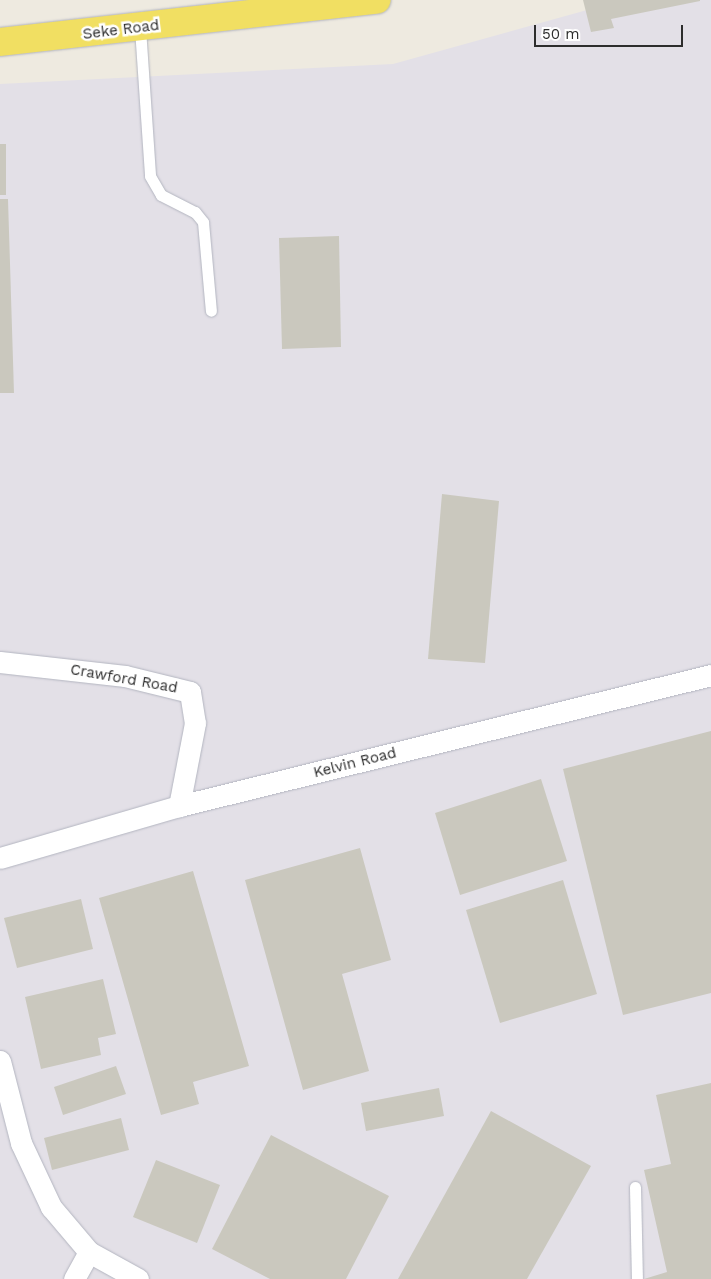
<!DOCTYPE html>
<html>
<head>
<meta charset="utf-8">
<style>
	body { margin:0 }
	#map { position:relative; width:711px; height:1279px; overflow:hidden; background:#eeeae0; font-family:"Work Sans",sans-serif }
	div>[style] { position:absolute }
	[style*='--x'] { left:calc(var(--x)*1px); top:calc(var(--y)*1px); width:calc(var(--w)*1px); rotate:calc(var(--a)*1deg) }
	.industrial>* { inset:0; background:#e3e0e7 }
	.building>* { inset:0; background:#cac8be }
	.roads { filter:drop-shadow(0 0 1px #b3b5c0) drop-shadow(0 0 1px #b3b5c0) }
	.lane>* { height:11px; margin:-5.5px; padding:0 5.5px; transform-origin:5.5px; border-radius:5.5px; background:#fff }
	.street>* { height:21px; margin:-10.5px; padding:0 10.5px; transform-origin:10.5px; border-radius:10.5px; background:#fff }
	.primary>* { height:28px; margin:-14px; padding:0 14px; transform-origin:14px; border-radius:14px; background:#f1df62 }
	span { translate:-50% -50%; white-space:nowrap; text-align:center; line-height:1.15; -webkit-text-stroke:5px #fff; paint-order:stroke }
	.street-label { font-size:15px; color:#2d2d2d }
	.scale { position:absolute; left:534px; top:25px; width:149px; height:22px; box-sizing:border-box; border:2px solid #2d2d2d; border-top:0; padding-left:6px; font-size:15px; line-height:18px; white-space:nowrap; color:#2d2d2d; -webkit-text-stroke:4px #fff; paint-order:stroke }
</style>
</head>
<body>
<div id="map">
	<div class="industrial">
		<i style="clip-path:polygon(623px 0,711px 0,711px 1279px,0 1279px,0 84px,393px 64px)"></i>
	</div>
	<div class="building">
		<i style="clip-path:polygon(583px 0,700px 0,700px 1px,611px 19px,614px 28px,591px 32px)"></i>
		<i style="clip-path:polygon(0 144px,6px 144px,6px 195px,0 195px)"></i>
		<i style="clip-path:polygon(0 199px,8px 199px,14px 393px,0 393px)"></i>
		<i style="clip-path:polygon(339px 236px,341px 347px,282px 349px,279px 238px)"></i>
		<i style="clip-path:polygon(442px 494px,499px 501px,485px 663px,428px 659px)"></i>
		<i style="clip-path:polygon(711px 731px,711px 993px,623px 1015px,563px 769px)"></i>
		<i style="clip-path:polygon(541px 779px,567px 861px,460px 895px,435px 813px)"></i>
		<i style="clip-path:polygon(360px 848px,391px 960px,342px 974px,369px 1071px,303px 1090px,245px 880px)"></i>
		<i style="clip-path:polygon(193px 871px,249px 1066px,193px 1082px,199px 1104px,161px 1115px,99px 898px)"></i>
		<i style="clip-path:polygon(563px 880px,597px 994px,500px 1023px,466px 910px)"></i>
		<i style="clip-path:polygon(81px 899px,93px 949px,17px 968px,4px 918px)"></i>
		<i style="clip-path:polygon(103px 979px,116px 1034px,98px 1038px,101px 1055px,41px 1069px,25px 997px)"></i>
		<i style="clip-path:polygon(116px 1066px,126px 1094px,63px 1115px,54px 1087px)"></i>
		<i style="clip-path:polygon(711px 1083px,711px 1279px,644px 1279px,667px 1272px,644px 1170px,671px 1164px,656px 1095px)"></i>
		<i style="clip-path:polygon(439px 1088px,444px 1116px,366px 1131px,361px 1103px)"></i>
		<i style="clip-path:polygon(491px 1111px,591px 1166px,527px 1279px,398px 1279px)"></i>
		<i style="clip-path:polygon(121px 1118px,129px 1150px,52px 1170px,44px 1138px)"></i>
		<i style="clip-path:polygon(271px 1135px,389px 1196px,346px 1279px,270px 1279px,212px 1249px)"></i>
		<i style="clip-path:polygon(156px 1160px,220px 1185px,197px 1243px,133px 1217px)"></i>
	</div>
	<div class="roads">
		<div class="lane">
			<i style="--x:140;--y:28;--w:148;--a:86.1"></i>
			<i style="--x:150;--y:176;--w:22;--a:60"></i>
			<i style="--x:161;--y:195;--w:38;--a:27"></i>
			<i style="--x:195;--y:212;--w:13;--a:51"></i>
			<i style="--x:203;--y:222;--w:89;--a:84.9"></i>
			<i style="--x:635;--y:1187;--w:92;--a:88.8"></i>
		</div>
		<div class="street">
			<i style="--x:0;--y:662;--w:126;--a:6.4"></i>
			<i style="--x:125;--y:676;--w:67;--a:13.8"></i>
			<i style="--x:190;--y:692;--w:31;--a:81"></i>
			<i style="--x:195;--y:723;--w:85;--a:100.9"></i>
			<i style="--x:0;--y:858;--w:186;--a:-16.2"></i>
			<i style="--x:179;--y:806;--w:548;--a:-13.83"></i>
			<i style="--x:0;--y:1061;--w:85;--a:75.6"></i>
			<i style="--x:21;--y:1143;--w:71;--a:64.9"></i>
			<i style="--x:51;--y:1207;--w:59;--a:49.8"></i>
			<i style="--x:89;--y:1252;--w:56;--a:28.9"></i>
			<i style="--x:74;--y:1279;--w:31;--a:-61"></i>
		</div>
		<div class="primary">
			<i style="--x:0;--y:42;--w:379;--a:-6.4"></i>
		</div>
	</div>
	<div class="street-label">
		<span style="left:121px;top:30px;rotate:-7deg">Seke Road</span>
		<span style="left:124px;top:679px;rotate:10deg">Crawford Road</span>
		<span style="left:355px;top:763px;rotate:-14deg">Kelvin Road</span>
	</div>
	<div class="scale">50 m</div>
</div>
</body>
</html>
